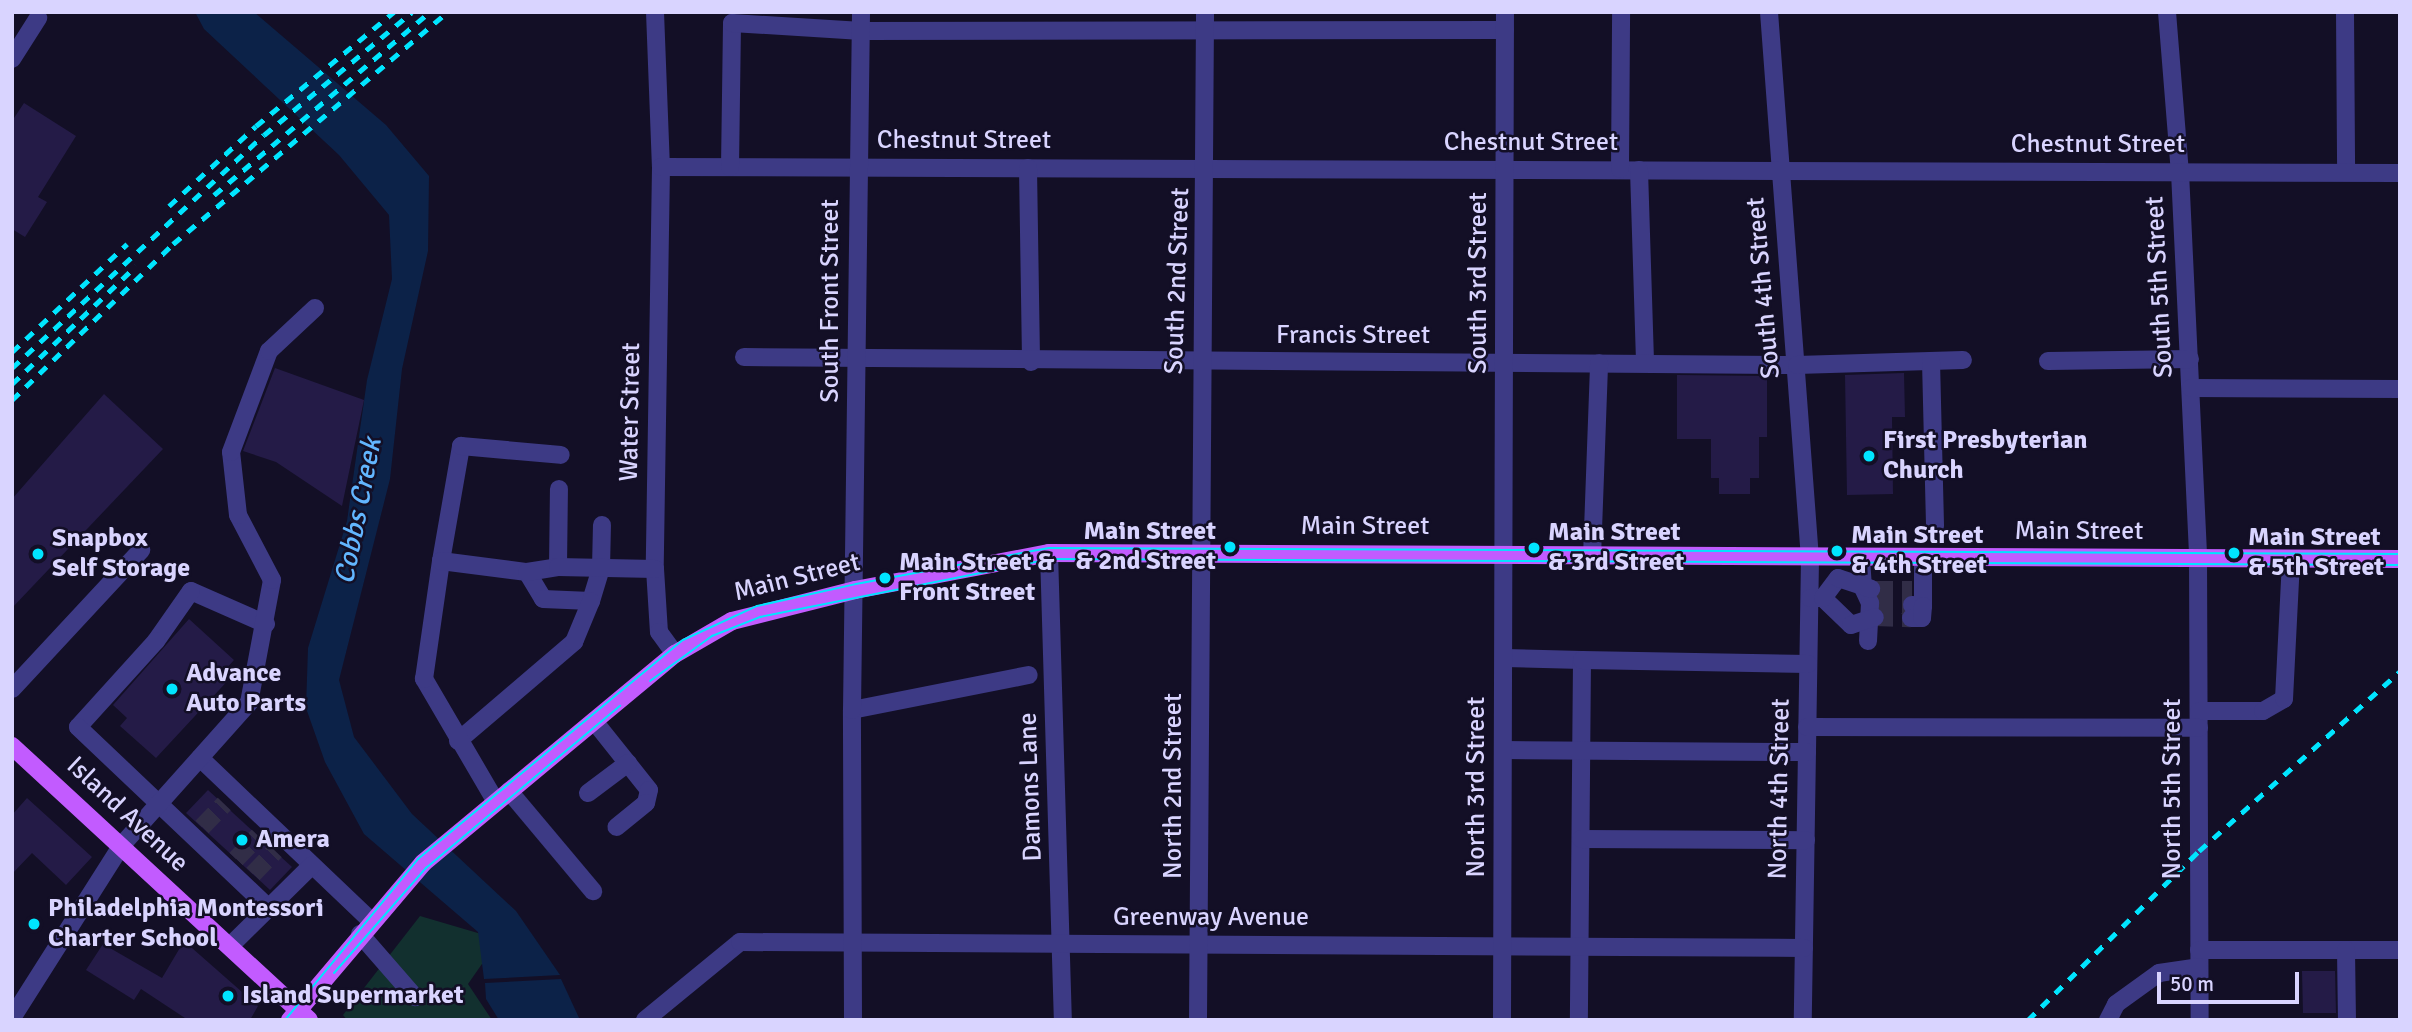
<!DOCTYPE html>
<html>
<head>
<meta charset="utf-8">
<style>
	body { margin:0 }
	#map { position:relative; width:2412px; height:1032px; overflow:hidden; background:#130f26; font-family:Signika,sans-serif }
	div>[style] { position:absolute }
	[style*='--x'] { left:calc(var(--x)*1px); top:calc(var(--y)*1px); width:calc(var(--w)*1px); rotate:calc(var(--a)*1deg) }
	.green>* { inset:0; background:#12302f }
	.water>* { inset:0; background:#0c2248 }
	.building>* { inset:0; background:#241b47 }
	.minor-tunnel>* { height:18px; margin-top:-9px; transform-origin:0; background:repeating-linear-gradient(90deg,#312d47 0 18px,transparent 0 27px) }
	.minor>* { height:18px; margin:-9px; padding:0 9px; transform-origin:9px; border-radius:9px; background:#3d3a85 }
	.major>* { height:18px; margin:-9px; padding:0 9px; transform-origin:9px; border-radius:9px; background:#c25bff }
	.tram>* { height:2px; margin:-1px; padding:0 1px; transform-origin:1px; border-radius:1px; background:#00e5ff }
	.rail>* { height:5px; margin-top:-2.5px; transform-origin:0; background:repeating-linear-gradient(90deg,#00e5ff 0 10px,transparent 0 19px) }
	.dots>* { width:19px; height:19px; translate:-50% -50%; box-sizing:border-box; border:4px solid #130f26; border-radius:50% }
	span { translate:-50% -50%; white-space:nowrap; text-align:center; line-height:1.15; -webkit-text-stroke:5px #130f26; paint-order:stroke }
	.street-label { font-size:26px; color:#d9d4ff }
	.poi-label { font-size:26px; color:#d9d4ff; font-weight:700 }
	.left { translate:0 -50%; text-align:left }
	.right { translate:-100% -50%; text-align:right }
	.water-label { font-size:28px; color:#62b6ff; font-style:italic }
	.frame { position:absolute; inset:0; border:14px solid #d9d4ff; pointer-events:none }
	.scale { position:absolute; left:2157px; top:972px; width:142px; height:32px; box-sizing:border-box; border:4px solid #d9d4ff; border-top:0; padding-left:9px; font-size:21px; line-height:24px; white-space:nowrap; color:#d9d4ff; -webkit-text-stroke:5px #130f26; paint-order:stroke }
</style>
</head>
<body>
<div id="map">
	<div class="green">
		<i style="clip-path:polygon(420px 916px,488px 936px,491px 951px,468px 984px,492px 1020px,347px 1020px,343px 1015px)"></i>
	</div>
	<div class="water">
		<i style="clip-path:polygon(195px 12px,254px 12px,386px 125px,429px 176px,428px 251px,402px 369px,390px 479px,339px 680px,354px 737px,412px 814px,516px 911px,560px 975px,484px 979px,478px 932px,364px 834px,325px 762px,306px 708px,308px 648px,347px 521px,367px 380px,392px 279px,389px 215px,339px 155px,204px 29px)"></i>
		<i style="clip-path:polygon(561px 979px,580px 1020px,499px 1020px,486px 999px,485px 983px)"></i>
	</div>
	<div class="building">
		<i style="clip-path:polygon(24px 103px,76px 136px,38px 197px,47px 202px,25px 237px,12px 229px,12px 121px)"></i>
		<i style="clip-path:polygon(275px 368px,364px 400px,342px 506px,276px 462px,243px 451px)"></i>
		<i style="clip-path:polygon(1904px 373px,1905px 417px,1892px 417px,1893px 494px,1847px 495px,1845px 375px)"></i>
		<i style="clip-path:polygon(1677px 375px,1767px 376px,1767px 437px,1759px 437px,1759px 478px,1750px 478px,1750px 494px,1719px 494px,1719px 478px,1711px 478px,1711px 439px,1677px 439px)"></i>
		<i style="clip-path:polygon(104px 394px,163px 449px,12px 608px,12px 499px)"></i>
		<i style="clip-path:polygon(189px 619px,234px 660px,226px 669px,233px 675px,156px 758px,120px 726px,127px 718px,113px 705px)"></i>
		<i style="clip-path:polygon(208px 790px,292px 867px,270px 890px,186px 813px)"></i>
		<i style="clip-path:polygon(27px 798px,92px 857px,66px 885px,32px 853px,12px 874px,12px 815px)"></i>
		<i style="clip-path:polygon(184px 941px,258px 1006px,250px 1020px,188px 1020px,141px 989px,134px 1000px,86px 970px,103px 944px,162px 978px)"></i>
		<i style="clip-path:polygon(2302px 971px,2335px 971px,2336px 1013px,2303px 1013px)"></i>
	</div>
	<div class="minor-tunnel">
		<i style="--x:1875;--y:590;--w:37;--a:0"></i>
		<i style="--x:1875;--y:603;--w:37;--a:3"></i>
		<i style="--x:1875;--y:617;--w:36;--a:2"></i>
		<i style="--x:202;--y:827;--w:32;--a:-46"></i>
		<i style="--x:236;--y:859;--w:32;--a:-46"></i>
		<i style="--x:253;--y:874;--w:32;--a:-46"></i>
	</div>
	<div class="minor">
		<i style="--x:655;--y:12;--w:155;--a:87.8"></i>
		<i style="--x:661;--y:167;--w:402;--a:90.9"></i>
		<i style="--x:655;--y:569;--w:63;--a:86.4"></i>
		<i style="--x:659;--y:632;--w:27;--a:54"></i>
		<i style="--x:1769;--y:12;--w:549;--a:85.71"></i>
		<i style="--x:1810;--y:559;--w:461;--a:90.9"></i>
		<i style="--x:2167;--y:12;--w:161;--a:85.4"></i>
		<i style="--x:2180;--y:172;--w:381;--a:87.3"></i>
		<i style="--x:2198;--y:553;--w:467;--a:89.8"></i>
		<i style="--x:2345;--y:12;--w:160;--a:89.6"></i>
		<i style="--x:12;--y:59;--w:49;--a:-57.6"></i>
		<i style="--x:661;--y:167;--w:1739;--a:0.2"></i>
		<i style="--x:730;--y:167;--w:144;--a:-89.2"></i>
		<i style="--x:732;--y:23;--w:130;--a:3.5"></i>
		<i style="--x:862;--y:31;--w:643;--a:-0.09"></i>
		<i style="--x:1028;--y:168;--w:194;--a:89.1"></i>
		<i style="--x:1620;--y:169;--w:157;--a:-89.6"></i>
		<i style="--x:1639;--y:170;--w:193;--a:88.2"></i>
		<i style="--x:744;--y:357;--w:1053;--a:0.44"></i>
		<i style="--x:1797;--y:365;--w:166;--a:-1.7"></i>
		<i style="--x:1931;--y:361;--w:165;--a:88.6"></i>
		<i style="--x:2048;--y:361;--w:142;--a:-0.8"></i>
		<i style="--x:2191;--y:388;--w:209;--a:0.3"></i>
		<i style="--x:1049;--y:553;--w:467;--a:88.3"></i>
		<i style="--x:1592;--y:557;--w:194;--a:-87.9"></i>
		<i style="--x:1861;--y:559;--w:29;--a:86"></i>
		<i style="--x:1863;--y:588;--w:17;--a:65"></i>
		<i style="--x:1870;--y:603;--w:38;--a:93"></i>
		<i style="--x:441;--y:561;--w:117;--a:-80.1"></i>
		<i style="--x:461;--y:446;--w:100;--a:5.1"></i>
		<i style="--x:558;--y:567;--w:78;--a:-89.3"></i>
		<i style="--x:527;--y:572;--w:31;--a:59"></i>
		<i style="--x:543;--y:599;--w:48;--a:2.4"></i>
		<i style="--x:591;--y:601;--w:34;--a:-73"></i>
		<i style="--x:601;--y:568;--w:43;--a:-88.7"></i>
		<i style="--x:1810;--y:598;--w:13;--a:0"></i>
		<i style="--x:1823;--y:598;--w:39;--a:44"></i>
		<i style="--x:1851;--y:625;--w:25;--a:-18"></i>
		<i style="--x:1823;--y:598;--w:25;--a:-53"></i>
		<i style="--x:1838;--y:578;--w:35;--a:18"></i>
		<i style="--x:1912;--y:605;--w:11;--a:5"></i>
		<i style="--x:1923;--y:606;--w:47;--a:-90"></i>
		<i style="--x:1911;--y:618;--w:11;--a:0"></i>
		<i style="--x:1922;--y:618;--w:12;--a:-85"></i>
		<i style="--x:266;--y:624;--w:82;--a:-156.3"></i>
		<i style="--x:191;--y:591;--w:61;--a:125"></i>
		<i style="--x:156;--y:641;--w:116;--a:132.2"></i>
		<i style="--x:78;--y:727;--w:263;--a:43.5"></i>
		<i style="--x:1505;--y:658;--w:77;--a:1.5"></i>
		<i style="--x:1582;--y:660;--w:360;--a:90.5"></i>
		<i style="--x:1582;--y:660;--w:226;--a:1"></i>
		<i style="--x:12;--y:689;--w:190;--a:-47.1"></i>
		<i style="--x:852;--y:710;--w:180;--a:-11.2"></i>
		<i style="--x:2199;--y:711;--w:64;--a:0"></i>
		<i style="--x:2263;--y:711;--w:24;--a:-30"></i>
		<i style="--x:2284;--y:699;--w:140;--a:-87.1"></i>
		<i style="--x:594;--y:721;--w:88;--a:51.4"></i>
		<i style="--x:649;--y:790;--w:13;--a:103"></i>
		<i style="--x:646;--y:803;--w:38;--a:141"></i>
		<i style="--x:1807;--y:727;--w:392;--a:0.1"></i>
		<i style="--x:458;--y:741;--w:153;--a:-40.5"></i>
		<i style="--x:574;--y:642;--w:44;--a:-67.5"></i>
		<i style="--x:1504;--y:750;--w:303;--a:0.4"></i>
		<i style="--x:200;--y:758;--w:236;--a:43.6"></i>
		<i style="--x:509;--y:791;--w:131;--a:50"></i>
		<i style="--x:588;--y:793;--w:50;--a:-36.9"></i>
		<i style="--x:496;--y:802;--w:143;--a:-120.3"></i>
		<i style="--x:424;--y:679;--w:119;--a:-81.8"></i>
		<i style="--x:441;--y:561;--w:87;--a:7.3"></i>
		<i style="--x:527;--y:572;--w:31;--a:-9"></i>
		<i style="--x:558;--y:567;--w:97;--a:1.2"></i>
		<i style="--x:1581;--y:839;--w:225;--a:0.3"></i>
		<i style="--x:360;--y:934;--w:84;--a:48.9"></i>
		<i style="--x:230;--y:946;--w:115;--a:-44.6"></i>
		<i style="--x:2199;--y:950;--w:201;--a:0"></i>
		<i style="--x:2346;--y:950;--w:70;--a:89.2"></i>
		<i style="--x:12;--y:1018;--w:204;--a:-57.6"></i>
		<i style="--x:121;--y:846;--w:192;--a:-48.2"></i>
		<i style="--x:249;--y:703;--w:125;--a:-79.4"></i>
		<i style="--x:272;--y:580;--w:73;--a:-117.6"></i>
		<i style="--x:238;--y:515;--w:63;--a:-96.3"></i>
		<i style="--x:231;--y:452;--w:108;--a:-69.4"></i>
		<i style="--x:269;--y:351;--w:63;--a:-43.1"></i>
		<i style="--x:645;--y:1020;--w:123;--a:-39.4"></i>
		<i style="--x:740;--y:942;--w:1064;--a:0.32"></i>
		<i style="--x:853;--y:1020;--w:310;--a:-90.2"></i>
		<i style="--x:852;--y:710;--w:698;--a:-89.26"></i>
		<i style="--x:1198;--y:1020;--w:1008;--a:-89.6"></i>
		<i style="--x:1502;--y:1020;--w:1008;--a:-89.83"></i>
		<i style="--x:2108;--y:1020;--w:18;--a:-63"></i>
		<i style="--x:2116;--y:1004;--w:53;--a:-35.8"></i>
		<i style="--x:2159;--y:973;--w:40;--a:-8.5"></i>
	</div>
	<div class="major">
		<i style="--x:12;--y:746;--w:404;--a:42.7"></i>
		<i style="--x:290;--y:1020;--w:206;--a:-49.7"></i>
		<i style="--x:423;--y:863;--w:327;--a:-39.7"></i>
		<i style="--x:675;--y:654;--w:66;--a:-30.1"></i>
		<i style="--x:732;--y:621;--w:127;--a:-14.1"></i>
		<i style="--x:855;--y:590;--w:197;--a:-10.8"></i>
		<i style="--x:1049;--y:553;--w:1351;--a:0.25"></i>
	</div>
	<div class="tram">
		<i style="--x:650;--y:681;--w:77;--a:-36"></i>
		<i style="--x:712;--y:636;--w:52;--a:-21.6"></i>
		<i style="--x:760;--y:617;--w:295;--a:-11.3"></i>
		<i style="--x:1049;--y:559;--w:1351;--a:0.25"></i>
		<i style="--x:334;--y:973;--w:140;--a:-48.8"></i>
		<i style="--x:426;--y:868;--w:253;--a:-39.9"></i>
		<i style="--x:285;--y:1020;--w:209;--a:-50.4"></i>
		<i style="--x:418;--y:859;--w:344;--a:-39.6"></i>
		<i style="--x:683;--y:640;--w:81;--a:-24.7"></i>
		<i style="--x:757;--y:606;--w:101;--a:-12.5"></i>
		<i style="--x:856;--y:584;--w:196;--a:-10.6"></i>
		<i style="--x:1049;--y:548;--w:1351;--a:0.25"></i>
	</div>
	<div class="rail">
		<i style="--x:214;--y:195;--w:283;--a:-40.3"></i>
		<i style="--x:169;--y:206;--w:118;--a:-42.6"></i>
		<i style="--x:256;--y:126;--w:179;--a:-39.6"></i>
		<i style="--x:12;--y:352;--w:158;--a:-43.2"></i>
		<i style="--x:12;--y:368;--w:343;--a:-42.8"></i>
		<i style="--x:264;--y:135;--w:192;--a:-39.7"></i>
		<i style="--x:12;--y:384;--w:171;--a:-43.6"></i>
		<i style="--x:12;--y:400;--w:224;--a:-44.1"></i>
		<i style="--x:173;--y:244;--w:360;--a:-40.2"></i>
		<i style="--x:2028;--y:1020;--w:240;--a:-44.7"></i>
		<i style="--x:2199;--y:851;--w:270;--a:-41.8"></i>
	</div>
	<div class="dots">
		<i style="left:1869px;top:456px;background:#00e5ff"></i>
		<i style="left:1230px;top:547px;background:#00e5ff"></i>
		<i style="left:1534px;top:548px;background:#00e5ff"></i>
		<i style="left:1837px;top:551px;background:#00e5ff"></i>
		<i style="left:2234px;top:553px;background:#00e5ff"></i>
		<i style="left:38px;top:554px;background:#00e5ff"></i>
		<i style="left:885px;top:578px;background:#00e5ff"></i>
		<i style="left:172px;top:689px;background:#00e5ff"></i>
		<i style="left:242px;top:840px;background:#00e5ff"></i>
		<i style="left:34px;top:924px;background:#00e5ff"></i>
		<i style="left:228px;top:996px;background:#00e5ff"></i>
	</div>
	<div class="street-label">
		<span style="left:964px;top:141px">Chestnut Street</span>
		<span style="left:1531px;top:143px">Chestnut Street</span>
		<span style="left:2098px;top:145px">Chestnut Street</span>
		<span style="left:1178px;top:281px;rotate:-88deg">South 2nd Street</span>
		<span style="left:1479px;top:283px;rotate:-90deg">South 3rd Street</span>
		<span style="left:2160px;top:287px;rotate:-93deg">South 5th Street</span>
		<span style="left:1764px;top:288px;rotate:-95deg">South 4th Street</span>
		<span style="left:831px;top:301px;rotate:-90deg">South Front Street</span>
		<span style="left:1353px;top:336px">Francis Street</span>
		<span style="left:631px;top:412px;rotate:-89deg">Water Street</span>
		<span style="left:1365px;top:527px">Main Street</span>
		<span style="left:2079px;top:532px">Main Street</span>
		<span style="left:797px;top:578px;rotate:-14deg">Main Street</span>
		<span style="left:1174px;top:786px;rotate:-90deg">North 2nd Street</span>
		<span style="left:1031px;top:787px;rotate:-92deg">Damons Lane</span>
		<span style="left:1477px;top:787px;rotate:-90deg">North 3rd Street</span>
		<span style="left:1780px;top:789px;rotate:-89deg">North 4th Street</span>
		<span style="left:2173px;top:789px;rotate:-90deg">North 5th Street</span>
		<span style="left:127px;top:815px;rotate:43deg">Island Avenue</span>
		<span style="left:1211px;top:918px">Greenway Avenue</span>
	</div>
	<div class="poi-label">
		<span class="left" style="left:1883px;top:456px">First Presbyterian<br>Church</span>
		<span class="right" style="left:1216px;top:547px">Main Street<br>&amp; 2nd Street</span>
		<span class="left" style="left:1548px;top:548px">Main Street<br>&amp; 3rd Street</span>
		<span class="left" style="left:1851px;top:551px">Main Street<br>&amp; 4th Street</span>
		<span class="left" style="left:2248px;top:553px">Main Street<br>&amp; 5th Street</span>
		<span class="left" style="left:52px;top:554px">Snapbox<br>Self Storage</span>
		<span class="left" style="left:899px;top:578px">Main Street &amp;<br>Front Street</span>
		<span class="left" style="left:186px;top:689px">Advance<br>Auto Parts</span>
		<span class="left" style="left:256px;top:840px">Amera</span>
		<span class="left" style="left:48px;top:924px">Philadelphia Montessori<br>Charter School</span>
		<span class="left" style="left:242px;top:996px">Island Supermarket</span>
	</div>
	<div class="water-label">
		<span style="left:358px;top:511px;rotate:-79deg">Cobbs Creek</span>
	</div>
	<div class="frame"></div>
	<div class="scale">50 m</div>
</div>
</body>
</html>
